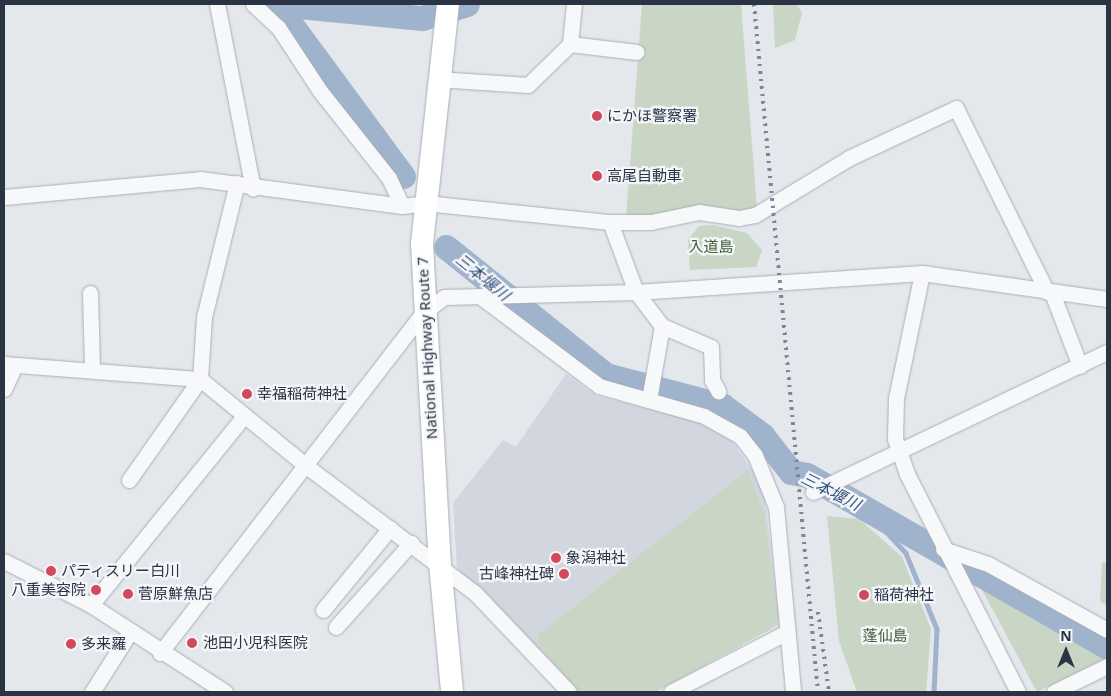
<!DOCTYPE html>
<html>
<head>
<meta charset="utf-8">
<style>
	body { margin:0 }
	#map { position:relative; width:1111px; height:696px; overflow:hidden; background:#e4e7ec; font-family:"Noto Sans","Noto Sans JP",sans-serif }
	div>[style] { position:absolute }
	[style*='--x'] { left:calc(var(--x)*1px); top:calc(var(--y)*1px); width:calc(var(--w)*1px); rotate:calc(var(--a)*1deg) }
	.built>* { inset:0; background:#d2d6de }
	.green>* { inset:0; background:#c9d6c5 }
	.stream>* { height:4.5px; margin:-2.25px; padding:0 2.25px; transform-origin:2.25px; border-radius:2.25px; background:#9fb4cc }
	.river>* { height:25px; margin:-12.5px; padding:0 12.5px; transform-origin:12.5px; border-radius:12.5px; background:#9fb4cc }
	.roads { filter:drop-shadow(0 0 1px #a9aeb7) drop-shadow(0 0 1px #a9aeb7) }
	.minor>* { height:15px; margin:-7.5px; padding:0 7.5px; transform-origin:7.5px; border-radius:7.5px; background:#f7f8fa }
	.highway>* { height:22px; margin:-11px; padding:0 11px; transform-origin:11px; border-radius:11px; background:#fff }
	.rail>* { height:4px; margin-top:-2px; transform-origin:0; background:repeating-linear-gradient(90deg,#7d8696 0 2.5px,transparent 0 7.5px) }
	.dots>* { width:14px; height:14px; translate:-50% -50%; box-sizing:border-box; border:2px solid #f4f6f9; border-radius:50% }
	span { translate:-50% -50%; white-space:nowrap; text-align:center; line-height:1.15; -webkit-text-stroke:4.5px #f4f6f9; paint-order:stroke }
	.poi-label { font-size:15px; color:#2b3445 }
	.left { translate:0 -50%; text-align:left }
	.right { translate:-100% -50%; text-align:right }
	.park-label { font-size:15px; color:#3f6138 }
	.street-label { font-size:15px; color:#2b3445 }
	.water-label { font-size:16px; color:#34527a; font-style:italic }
	.frame { position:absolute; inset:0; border:5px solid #2b3445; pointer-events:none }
	.north { position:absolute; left:1041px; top:626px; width:50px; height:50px; -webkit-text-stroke:4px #f4f6f9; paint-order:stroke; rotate:0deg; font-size:14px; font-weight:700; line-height:20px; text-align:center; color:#2b3445 }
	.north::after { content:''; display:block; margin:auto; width:18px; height:22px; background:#2b3445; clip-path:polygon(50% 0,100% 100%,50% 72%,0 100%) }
</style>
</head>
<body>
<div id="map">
	<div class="built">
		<i style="clip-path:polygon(566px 374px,597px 396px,707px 424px,732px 441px,763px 485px,780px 624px,656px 692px,574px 692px,457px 568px,453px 503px,503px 440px,516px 447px)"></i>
	</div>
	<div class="green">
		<i style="clip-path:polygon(642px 4px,741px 4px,757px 209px,736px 214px,626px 219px)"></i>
		<i style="clip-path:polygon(773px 4px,797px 4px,802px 13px,795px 40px,775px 48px)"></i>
		<i style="clip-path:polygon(713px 225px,747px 233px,762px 250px,756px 267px,690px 270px,688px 240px,699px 226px)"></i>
		<i style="clip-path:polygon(748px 470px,764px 513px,778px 619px,771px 629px,655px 692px,579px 692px,538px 643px,538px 635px)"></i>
		<i style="clip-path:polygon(827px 516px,859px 519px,902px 557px,931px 629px,926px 692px,857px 692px,839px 641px)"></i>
		<i style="clip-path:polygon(1102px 563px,1107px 563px,1107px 606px,1100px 601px)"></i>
		<i style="clip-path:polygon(981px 588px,1107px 657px,1107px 658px,1037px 692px)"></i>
	</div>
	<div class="stream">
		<i style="--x:867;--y:511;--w:57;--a:47.1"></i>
		<i style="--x:906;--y:553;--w:82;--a:67.8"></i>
		<i style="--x:937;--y:629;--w:63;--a:92.7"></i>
	</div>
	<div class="river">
		<i style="--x:276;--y:4;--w:214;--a:53.6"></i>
		<i style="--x:278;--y:4;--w:145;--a:5.6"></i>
		<i style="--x:422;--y:18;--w:47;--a:-17.3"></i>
		<i style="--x:446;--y:247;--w:205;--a:38.7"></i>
		<i style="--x:606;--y:375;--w:121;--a:14.8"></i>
		<i style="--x:723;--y:406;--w:49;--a:36.6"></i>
		<i style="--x:762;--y:435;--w:47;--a:51.9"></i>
		<i style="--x:791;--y:472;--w:16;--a:11"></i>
		<i style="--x:807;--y:475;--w:346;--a:29.8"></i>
	</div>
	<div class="roads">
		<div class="minor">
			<i style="--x:217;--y:4;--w:188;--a:79"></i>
			<i style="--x:253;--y:4;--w:34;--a:43"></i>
			<i style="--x:278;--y:27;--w:77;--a:56.7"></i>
			<i style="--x:320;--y:91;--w:111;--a:51.6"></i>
			<i style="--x:389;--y:178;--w:31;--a:65"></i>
			<i style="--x:570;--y:44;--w:67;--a:6.8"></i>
			<i style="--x:437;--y:79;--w:91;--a:3.8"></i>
			<i style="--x:528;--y:85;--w:59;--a:-44.3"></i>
			<i style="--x:570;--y:44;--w:40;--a:-84.3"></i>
			<i style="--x:4;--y:197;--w:197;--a:-5.2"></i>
			<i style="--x:200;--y:179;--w:204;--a:7.6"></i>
			<i style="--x:402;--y:206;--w:23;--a:-7"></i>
			<i style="--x:425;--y:203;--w:186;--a:5.9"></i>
			<i style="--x:610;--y:222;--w:75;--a:69.6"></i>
			<i style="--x:636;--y:292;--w:43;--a:52.6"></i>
			<i style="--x:662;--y:326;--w:75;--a:100"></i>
			<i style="--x:610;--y:222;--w:41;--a:0"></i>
			<i style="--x:651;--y:222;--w:49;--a:-11.8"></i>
			<i style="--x:699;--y:212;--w:40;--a:8.5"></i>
			<i style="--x:739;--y:218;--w:16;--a:-11"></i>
			<i style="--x:755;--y:215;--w:110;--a:-31.2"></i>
			<i style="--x:849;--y:158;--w:118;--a:-25"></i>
			<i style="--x:956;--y:108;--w:205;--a:63.7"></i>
			<i style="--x:922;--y:273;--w:128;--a:101.7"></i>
			<i style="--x:896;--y:398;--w:41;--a:91.4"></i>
			<i style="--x:895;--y:439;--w:37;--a:71"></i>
			<i style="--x:907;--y:474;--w:245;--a:63"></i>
			<i style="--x:90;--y:293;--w:77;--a:88.5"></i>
			<i style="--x:1052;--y:293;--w:78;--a:69"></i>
			<i style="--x:481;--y:297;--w:148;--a:37"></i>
			<i style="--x:599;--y:386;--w:109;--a:15.9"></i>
			<i style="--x:704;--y:416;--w:41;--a:29.1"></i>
			<i style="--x:740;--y:436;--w:24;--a:52"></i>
			<i style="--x:755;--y:455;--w:56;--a:68"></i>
			<i style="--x:776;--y:507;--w:186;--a:84.7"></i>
			<i style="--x:662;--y:326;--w:53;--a:23.2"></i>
			<i style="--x:711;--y:347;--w:33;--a:88"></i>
			<i style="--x:712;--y:380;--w:13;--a:61"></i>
			<i style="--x:4;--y:364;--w:197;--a:4.4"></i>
			<i style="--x:200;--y:379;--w:136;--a:39.3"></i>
			<i style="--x:305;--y:465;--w:214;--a:37"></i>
			<i style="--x:476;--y:594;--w:135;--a:46.5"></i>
			<i style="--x:4;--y:389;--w:26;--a:-65"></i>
			<i style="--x:129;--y:480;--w:123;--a:-54.9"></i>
			<i style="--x:200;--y:379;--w:62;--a:-86.3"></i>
			<i style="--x:204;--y:317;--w:138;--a:-76.2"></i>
			<i style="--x:813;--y:492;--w:326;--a:-25.5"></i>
			<i style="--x:943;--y:549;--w:47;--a:18.4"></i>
			<i style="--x:988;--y:564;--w:136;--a:29"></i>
			<i style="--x:4;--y:561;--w:97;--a:26.8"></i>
			<i style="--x:91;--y:605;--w:160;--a:33"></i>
			<i style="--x:91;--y:605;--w:243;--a:-51"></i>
			<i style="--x:323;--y:610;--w:106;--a:-50.7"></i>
			<i style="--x:336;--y:627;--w:113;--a:-48.2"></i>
			<i style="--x:160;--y:653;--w:430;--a:-52.3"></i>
			<i style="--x:423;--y:313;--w:26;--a:-37"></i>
			<i style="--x:444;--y:297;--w:192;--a:-1.5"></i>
			<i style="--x:636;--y:292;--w:287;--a:-3.8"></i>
			<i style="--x:922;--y:273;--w:187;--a:8"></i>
			<i style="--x:92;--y:692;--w:71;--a:-57.7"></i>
			<i style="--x:671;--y:692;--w:131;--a:-27.3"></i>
			<i style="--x:1054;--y:692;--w:59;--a:-26.1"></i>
		</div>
		<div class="highway">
			<i style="--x:448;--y:4;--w:241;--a:96.2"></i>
			<i style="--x:422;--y:244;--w:321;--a:86.8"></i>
			<i style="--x:440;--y:564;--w:129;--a:84.6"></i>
		</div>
	</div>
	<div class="rail">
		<i style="--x:754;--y:4;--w:691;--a:84.69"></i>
		<i style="--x:818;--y:612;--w:81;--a:82.2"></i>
	</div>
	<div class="dots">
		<i style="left:597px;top:116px;background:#d1495b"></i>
		<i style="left:597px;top:176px;background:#d1495b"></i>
		<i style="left:247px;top:394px;background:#d1495b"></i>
		<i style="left:556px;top:558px;background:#d1495b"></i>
		<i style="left:51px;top:571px;background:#d1495b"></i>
		<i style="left:564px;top:574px;background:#d1495b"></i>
		<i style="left:96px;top:590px;background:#d1495b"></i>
		<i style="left:128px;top:594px;background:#d1495b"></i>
		<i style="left:864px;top:595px;background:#d1495b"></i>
		<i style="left:192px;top:643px;background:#d1495b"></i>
		<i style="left:71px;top:644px;background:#d1495b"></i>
	</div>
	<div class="poi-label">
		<span class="left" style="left:607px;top:116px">にかほ警察署</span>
		<span class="left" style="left:607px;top:176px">高尾自動車</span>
		<span class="left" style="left:257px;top:394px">幸福稲荷神社</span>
		<span class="left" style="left:566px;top:558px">象潟神社</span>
		<span class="left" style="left:61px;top:571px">パティスリー白川</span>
		<span class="right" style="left:554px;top:574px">古峰神社碑</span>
		<span class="right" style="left:86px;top:590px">八重美容院</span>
		<span class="left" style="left:138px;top:594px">菅原鮮魚店</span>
		<span class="left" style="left:874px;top:595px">稲荷神社</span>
		<span class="left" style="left:203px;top:643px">池田小児科医院</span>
		<span class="left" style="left:81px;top:644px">多来羅</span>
	</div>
	<div class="park-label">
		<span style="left:711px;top:247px">入道島</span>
		<span style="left:885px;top:636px">蓬仙島</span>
	</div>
	<div class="street-label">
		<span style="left:427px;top:348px;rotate:-93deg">National Highway Route 7</span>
	</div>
	<div class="water-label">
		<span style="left:483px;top:277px;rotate:39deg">三本堰川</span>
		<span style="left:831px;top:491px;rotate:27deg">三本堰川</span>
	</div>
	<div class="frame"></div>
	<div class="north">N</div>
</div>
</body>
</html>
